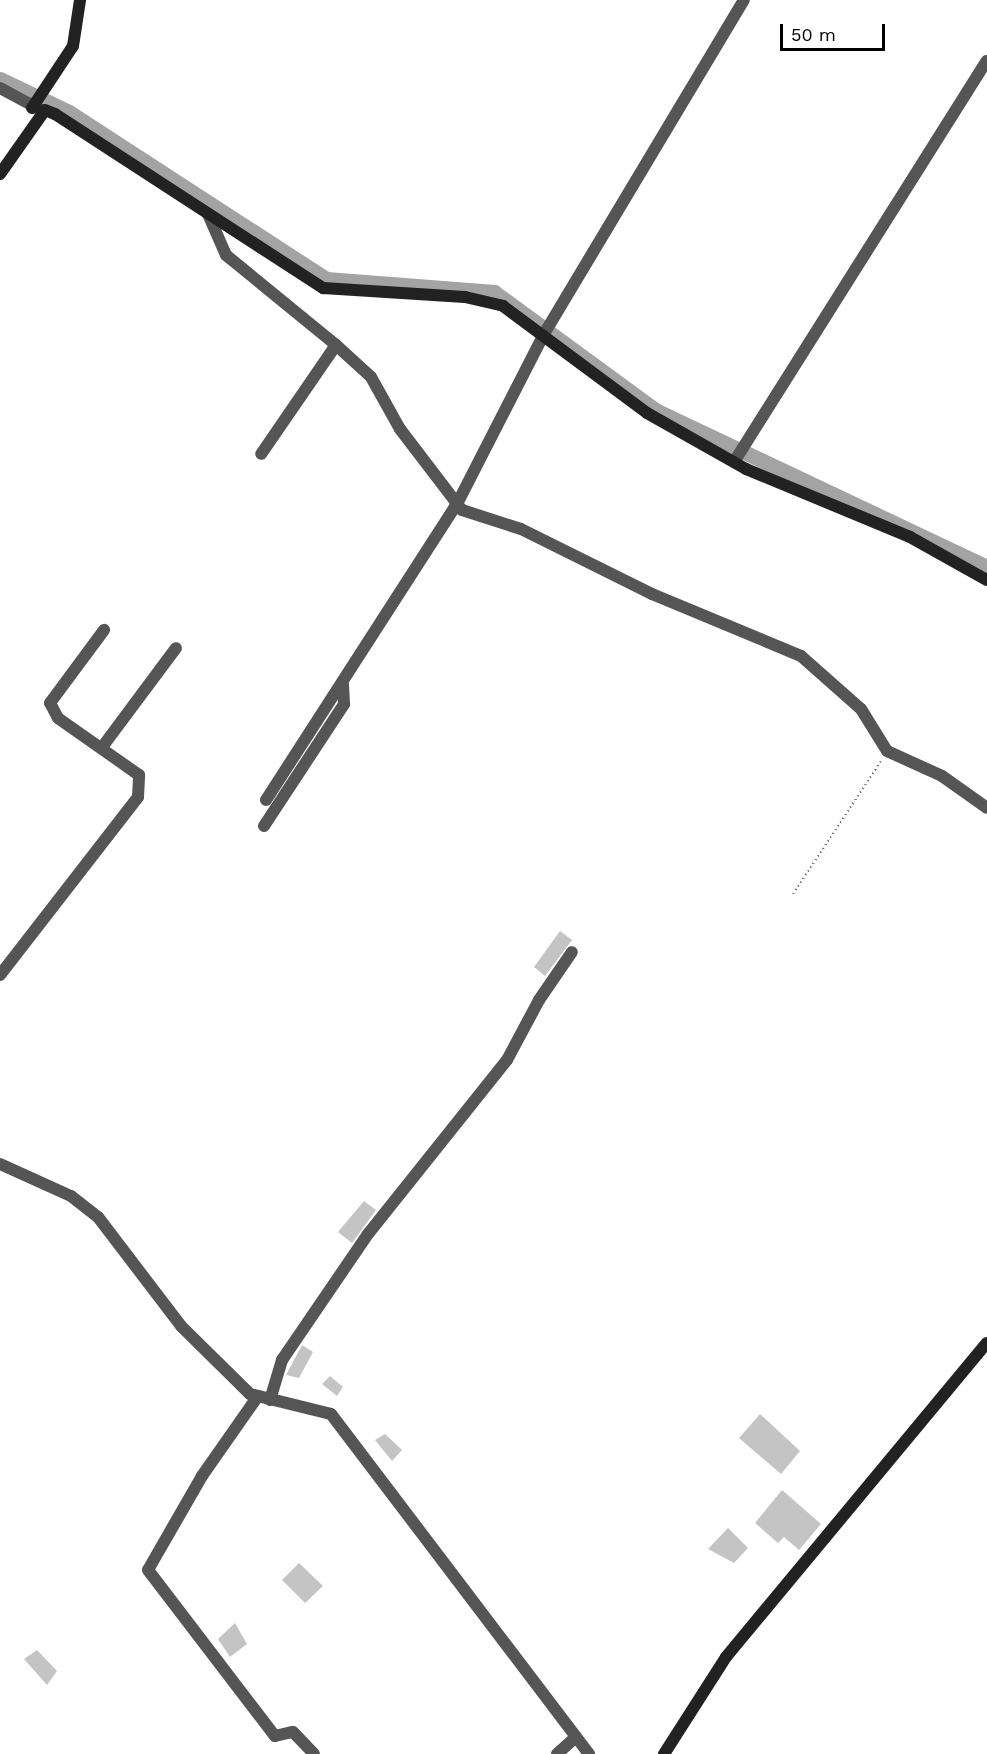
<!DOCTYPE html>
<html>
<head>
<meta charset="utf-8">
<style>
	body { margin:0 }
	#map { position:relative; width:987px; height:1754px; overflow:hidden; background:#fff; font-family:"Work Sans",sans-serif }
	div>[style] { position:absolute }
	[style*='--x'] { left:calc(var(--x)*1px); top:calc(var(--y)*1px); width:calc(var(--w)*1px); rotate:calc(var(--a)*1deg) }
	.canal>* { height:15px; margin:-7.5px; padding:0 7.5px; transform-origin:7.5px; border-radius:7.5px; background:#a3a3a3 }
	.building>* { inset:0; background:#c4c4c4 }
	.path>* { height:2px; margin-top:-1px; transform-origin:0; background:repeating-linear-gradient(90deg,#777 0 1.5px,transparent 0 4.5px) }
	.street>* { height:12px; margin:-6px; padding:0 6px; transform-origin:6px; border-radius:6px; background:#555 }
	.secondary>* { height:12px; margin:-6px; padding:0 6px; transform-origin:6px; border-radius:6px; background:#222 }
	span { translate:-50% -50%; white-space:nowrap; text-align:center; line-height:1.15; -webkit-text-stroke:4.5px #fff; paint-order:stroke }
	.scale { position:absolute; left:780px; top:24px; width:105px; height:27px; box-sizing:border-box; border:3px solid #000; border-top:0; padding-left:8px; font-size:18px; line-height:21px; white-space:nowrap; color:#000; -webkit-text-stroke:4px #fff; paint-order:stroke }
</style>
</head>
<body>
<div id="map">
	<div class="canal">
		<i style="--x:0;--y:79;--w:76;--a:25.6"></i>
		<i style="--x:69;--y:112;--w:306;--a:33"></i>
		<i style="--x:326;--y:279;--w:169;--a:4.4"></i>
		<i style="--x:494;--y:292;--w:200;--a:36.2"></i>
		<i style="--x:655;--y:410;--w:367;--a:25.3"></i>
	</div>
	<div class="building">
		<i style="clip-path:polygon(560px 931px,572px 940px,545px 976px,534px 967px)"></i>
		<i style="clip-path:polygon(364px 1201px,376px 1210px,352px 1243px,338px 1232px)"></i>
		<i style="clip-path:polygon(302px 1345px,313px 1352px,299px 1378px,286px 1375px)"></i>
		<i style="clip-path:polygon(330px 1376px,343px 1387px,337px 1396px,322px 1384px)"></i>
		<i style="clip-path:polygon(760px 1414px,800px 1451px,781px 1474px,739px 1438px)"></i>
		<i style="clip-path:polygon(385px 1434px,402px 1450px,392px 1461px,375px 1440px)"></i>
		<i style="clip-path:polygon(782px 1490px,821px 1524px,799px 1550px,784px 1537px,778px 1543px,755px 1523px)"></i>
		<i style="clip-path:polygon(728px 1528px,748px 1548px,734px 1563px,708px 1549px)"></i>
		<i style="clip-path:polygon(299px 1563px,323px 1586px,305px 1603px,282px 1580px)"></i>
		<i style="clip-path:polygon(235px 1623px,247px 1644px,230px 1657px,218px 1639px)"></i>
		<i style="clip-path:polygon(37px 1650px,57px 1671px,47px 1685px,24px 1659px)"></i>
	</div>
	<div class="path">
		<i style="--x:793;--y:894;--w:159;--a:-56.5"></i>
	</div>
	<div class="street">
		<i style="--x:0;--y:88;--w:47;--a:28.2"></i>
		<i style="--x:208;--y:214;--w:45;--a:66.3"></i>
		<i style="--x:226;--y:255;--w:142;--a:39.3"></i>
		<i style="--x:336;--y:345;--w:132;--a:124.5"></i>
		<i style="--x:336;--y:345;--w:47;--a:42.4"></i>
		<i style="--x:371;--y:377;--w:60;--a:60.9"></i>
		<i style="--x:400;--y:429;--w:102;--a:52.6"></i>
		<i style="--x:462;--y:510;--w:62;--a:17.9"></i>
		<i style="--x:521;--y:529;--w:146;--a:26.4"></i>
		<i style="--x:652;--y:594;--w:161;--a:22.6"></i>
		<i style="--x:801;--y:656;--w:80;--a:41.5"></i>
		<i style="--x:861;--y:709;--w:49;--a:58.2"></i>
		<i style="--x:887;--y:751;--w:60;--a:24.4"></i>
		<i style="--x:942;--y:776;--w:55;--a:35.4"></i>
		<i style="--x:734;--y:462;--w:474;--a:-57.8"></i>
		<i style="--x:103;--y:746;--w:122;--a:-53.3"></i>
		<i style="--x:266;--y:800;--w:352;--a:-57.2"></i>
		<i style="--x:457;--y:504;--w:191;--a:-62.9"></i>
		<i style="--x:544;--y:334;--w:389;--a:-59.1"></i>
		<i style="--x:264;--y:826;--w:146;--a:-56.7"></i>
		<i style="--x:344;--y:704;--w:20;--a:-93"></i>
		<i style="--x:0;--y:975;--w:225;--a:-52.2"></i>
		<i style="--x:138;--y:797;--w:22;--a:-87"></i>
		<i style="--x:139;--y:775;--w:99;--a:-144.9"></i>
		<i style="--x:58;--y:718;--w:17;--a:-118"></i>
		<i style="--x:50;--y:703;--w:91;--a:-53.5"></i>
		<i style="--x:0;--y:1164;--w:78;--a:24.3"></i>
		<i style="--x:71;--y:1196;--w:34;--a:38"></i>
		<i style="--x:98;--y:1217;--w:137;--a:52.7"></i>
		<i style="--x:181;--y:1326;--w:97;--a:44.6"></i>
		<i style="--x:250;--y:1394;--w:83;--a:13.9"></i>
		<i style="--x:331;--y:1414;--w:427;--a:52.8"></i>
		<i style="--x:258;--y:1396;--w:98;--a:125"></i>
		<i style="--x:202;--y:1476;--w:108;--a:119.9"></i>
		<i style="--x:148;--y:1570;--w:209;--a:52.6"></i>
		<i style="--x:275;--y:1736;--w:18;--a:-13"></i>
		<i style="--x:293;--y:1732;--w:30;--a:46"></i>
		<i style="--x:270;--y:1400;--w:42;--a:-73.3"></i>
		<i style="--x:282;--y:1360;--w:153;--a:-55.7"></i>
		<i style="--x:368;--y:1234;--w:223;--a:-51.4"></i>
		<i style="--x:507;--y:1060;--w:68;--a:-61.9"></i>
		<i style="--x:539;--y:1000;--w:58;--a:-55.5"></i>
		<i style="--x:557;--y:1754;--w:25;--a:-42"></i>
	</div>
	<div class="secondary">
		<i style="--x:32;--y:108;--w:74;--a:-56.5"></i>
		<i style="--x:73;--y:46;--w:47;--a:-81.3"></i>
		<i style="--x:0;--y:174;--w:78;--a:-54.9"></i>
		<i style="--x:45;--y:110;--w:11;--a:22"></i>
		<i style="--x:55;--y:114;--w:320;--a:33"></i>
		<i style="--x:323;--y:288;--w:142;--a:3.6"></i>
		<i style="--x:465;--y:297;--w:39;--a:13"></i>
		<i style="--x:503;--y:306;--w:179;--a:36.6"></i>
		<i style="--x:647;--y:413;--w:114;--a:29.5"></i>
		<i style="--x:746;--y:469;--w:178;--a:22.5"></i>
		<i style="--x:910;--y:537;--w:88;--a:29.2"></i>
		<i style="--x:664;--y:1754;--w:115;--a:-57.4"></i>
		<i style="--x:726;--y:1657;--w:408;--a:-50.3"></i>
	</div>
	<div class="scale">50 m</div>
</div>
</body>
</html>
